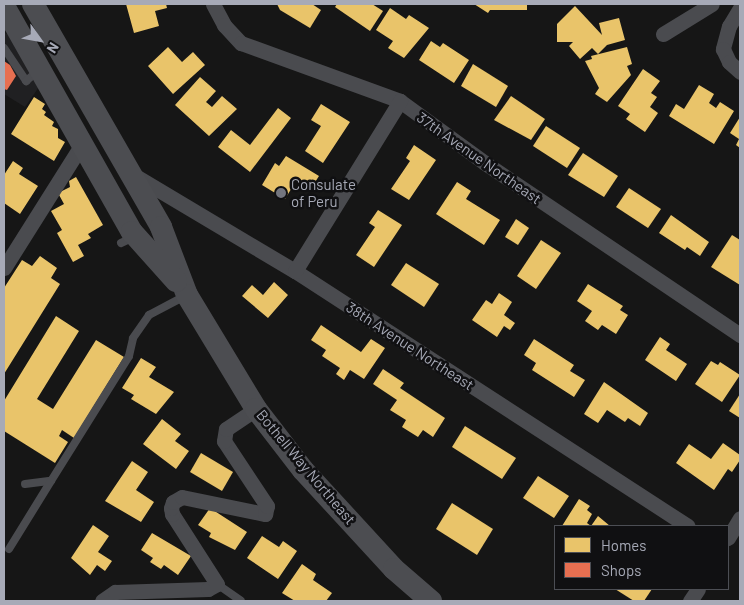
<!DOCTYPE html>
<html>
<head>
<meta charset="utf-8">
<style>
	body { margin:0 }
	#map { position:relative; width:744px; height:605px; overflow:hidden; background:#161616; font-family:Barlow,sans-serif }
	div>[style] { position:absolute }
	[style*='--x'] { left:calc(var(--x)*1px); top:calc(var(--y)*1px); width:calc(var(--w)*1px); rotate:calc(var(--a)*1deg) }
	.built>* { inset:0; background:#202022 }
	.homes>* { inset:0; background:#e9c46a }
	.shops>* { inset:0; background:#e76f51 }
	.lane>* { height:8px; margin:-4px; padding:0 4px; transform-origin:4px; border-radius:4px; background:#4a4b4f }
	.street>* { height:15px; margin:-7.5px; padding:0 7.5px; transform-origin:7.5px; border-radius:7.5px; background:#4a4b4f }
	.primary>* { height:22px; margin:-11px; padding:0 11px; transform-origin:11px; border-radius:11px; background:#4c4d51 }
	.dots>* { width:14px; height:14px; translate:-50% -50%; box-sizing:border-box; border:2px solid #101012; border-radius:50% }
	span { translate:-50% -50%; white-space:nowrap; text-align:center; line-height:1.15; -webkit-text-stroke:5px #101012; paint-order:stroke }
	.street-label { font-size:15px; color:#a7aab7 }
	.poi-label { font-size:15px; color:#a7aab7 }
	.left { translate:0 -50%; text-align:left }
	.frame { position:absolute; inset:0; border:5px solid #a7aab7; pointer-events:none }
	.legend { position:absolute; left:554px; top:525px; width:175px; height:65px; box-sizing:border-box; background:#101012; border:1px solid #4c4e54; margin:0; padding:6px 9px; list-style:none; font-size:15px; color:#a7aab7 }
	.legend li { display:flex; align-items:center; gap:10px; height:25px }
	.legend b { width:25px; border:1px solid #4c4e54 }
	.north { position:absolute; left:15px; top:15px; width:50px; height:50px; -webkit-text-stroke:4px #101012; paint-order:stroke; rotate:122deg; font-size:14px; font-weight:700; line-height:20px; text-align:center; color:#a7aab7 }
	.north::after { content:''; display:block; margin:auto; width:18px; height:22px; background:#a7aab7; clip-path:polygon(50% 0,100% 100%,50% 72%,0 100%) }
</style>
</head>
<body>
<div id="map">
	<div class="built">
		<i style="clip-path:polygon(4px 33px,12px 35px,41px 84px,25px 107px,4px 94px)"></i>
	</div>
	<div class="homes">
		<i style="clip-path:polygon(126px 4px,166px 4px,167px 8px,155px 11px,159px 26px,134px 33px)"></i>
		<i style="clip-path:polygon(277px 4px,312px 4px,321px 10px,310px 28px,280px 10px)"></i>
		<i style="clip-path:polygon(337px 4px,372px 4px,383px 11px,370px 31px,335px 7px)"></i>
		<i style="clip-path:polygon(474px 4px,527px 4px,527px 10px,490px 10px,488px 13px)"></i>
		<i style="clip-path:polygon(575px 6px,602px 35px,599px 23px,619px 18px,625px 40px,607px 45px,598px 54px,592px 48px,580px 59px,569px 46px,573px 42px,557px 42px,557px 24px)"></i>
		<i style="clip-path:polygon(390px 8px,406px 19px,409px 15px,429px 28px,404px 58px,388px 48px,393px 41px,376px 30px)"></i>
		<i style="clip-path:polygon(431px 41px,440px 47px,443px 43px,469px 60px,454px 83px,419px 60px)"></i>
		<i style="clip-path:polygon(168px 47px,182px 62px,193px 52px,205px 65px,173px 94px,148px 66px)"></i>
		<i style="clip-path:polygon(627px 47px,632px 64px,627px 66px,631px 75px,607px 102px,595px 94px,599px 88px,585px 61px,592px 59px,591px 56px)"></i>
		<i style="clip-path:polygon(473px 64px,508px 86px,496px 107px,461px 86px)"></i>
		<i style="clip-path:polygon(643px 69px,660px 81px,651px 93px,657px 97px,650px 107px,658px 113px,645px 132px,626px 119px,630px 114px,618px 106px)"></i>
		<i style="clip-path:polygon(200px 77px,216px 91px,206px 102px,212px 107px,222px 96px,237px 109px,209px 136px,175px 105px)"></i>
		<i style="clip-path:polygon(699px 85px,714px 94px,709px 103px,716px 108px,720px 102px,734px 111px,714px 144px,669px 116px,676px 104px,684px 109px)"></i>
		<i style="clip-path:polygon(511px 96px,545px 119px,531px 140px,494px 120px)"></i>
		<i style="clip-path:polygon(34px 97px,45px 104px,42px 109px,46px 112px,44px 115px,54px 122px,52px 126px,58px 129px,58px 138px,65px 142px,54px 161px,11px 134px)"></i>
		<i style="clip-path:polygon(321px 104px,350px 122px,323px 163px,305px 151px,321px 126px,311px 120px)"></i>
		<i style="clip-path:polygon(278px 108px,291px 118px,250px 172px,218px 147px,231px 130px,250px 145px)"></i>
		<i style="clip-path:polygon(740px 117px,740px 148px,736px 145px,739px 139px,730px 133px)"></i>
		<i style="clip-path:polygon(546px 126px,580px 148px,567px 168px,533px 146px)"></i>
		<i style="clip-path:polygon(414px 145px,436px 160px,409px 200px,391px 189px,410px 161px,406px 158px)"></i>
		<i style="clip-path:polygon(583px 153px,618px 176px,604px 197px,568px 175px)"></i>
		<i style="clip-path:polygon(286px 156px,319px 176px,310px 190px,296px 181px,285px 199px,262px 185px,275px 163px,279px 166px)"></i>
		<i style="clip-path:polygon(13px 161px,23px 168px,19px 174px,38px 186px,20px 214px,4px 203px,4px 175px)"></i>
		<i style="clip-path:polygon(76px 177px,103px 225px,88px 234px,91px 238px,78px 245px,84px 256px,73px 262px,57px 233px,62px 230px,51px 211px,64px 204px,58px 193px,70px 187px,69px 181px)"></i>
		<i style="clip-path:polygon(457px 182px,471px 191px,466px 199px,500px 220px,484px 245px,436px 214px)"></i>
		<i style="clip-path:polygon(629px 188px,661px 209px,648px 228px,616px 207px)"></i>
		<i style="clip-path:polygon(378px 210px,402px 225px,374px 267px,356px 255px,375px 227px,369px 223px)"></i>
		<i style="clip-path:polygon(671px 215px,709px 242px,700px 256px,687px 247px,685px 250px,659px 233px)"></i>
		<i style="clip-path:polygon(516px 219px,529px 228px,518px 245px,505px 237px)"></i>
		<i style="clip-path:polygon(732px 235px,740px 240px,740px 285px,711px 267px)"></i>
		<i style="clip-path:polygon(541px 240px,561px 253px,536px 289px,517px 276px)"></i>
		<i style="clip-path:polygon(40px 256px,57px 268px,51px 278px,60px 284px,4px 374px,4px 288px,22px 260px,32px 266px)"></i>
		<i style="clip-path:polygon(406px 263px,439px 284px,424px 307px,391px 285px)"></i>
		<i style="clip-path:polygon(274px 282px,288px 295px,268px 318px,242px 296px,252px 285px,263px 295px)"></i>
		<i style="clip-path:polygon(588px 284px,623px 306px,620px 310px,628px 315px,616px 334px,602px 325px,598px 330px,585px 321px,592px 311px,577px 301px)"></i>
		<i style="clip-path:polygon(499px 293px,512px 302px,504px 315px,515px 323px,510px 330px,504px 326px,497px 337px,472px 320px,486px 300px,492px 304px)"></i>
		<i style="clip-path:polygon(56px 316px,79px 331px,37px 399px,53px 409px,96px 340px,124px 357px,74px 438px,62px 430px,59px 436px,68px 442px,55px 463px,4px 431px,4px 401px)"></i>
		<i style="clip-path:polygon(321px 325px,361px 352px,371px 339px,385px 348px,364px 379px,350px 370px,344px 380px,336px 374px,340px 368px,322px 356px,326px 350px,311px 340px)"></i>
		<i style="clip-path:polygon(660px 337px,670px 344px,666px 350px,687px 364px,676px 381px,645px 360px)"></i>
		<i style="clip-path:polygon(534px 339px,574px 365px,570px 371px,585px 380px,574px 397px,532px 370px,536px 363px,524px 355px)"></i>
		<i style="clip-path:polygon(141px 358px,156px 367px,149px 377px,174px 392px,156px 414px,131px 399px,134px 395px,122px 388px)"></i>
		<i style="clip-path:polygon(711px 361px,718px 365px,720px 362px,740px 375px,722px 402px,695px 384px)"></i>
		<i style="clip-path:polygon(383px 369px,404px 383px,400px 388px,445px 418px,433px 437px,423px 430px,418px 437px,402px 427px,406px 420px,390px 410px,397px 400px,373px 384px)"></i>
		<i style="clip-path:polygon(604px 382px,648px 413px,640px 426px,628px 418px,625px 422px,607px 410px,598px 423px,584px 414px)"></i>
		<i style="clip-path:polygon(740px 394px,740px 418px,729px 411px)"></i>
		<i style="clip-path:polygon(162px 419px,181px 434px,175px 441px,189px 451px,176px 469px,143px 444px)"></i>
		<i style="clip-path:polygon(465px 426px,516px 458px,502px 479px,452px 447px)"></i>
		<i style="clip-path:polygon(723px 443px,740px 455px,740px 460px,732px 472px,728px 469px,714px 490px,676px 463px,689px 444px,711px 459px)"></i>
		<i style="clip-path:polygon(201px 453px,233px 472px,222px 491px,190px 472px)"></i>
		<i style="clip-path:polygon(132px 461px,148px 472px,136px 490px,154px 502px,141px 522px,105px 501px)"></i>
		<i style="clip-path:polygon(538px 476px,569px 496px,554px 518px,523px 498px)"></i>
		<i style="clip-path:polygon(579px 499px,590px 506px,587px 510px,592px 514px,587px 523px,591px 526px,598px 516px,610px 526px,562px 526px)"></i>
		<i style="clip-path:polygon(452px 503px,493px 529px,477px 555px,436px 529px)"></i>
		<i style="clip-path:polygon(210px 508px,247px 532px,235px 550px,209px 537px,211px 533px,198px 525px)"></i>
		<i style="clip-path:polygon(93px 525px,109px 536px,98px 552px,112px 561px,105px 571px,97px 565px,90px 575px,71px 558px)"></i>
		<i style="clip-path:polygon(152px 533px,191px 556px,178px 575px,164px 565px,161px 569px,150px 562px,153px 558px,141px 550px)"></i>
		<i style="clip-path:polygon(262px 536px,279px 547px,283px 541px,297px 551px,278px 579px,247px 558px)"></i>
		<i style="clip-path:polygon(302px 564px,316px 574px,313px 580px,332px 593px,326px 601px,295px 601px,282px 593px)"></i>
		<i style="clip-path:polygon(615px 589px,652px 589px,644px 601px,634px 601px)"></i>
	</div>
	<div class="shops">
		<i style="clip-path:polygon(4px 61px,10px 65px,16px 76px,7px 90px,4px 89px)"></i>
	</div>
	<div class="lane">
		<i style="--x:4;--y:48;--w:40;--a:56"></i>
		<i style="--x:26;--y:81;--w:16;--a:-40"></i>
		<i style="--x:121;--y:243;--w:14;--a:-25"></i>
		<i style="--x:25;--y:484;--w:26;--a:-7"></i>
		<i style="--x:51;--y:481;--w:147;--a:-58"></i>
		<i style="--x:129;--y:356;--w:18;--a:-77"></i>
		<i style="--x:133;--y:338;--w:28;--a:-55"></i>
		<i style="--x:149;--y:315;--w:41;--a:-27.8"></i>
		<i style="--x:9;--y:549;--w:80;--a:-58.3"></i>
		<i style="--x:217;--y:584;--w:29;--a:35"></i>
	</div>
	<div class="street">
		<i style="--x:213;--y:4;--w:24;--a:62"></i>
		<i style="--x:224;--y:25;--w:25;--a:47"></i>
		<i style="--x:241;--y:43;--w:169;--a:20"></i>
		<i style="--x:400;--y:101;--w:105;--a:36.1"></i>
		<i style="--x:485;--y:163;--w:308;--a:34"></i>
		<i style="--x:740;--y:8;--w:21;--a:121"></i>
		<i style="--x:729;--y:26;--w:24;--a:105"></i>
		<i style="--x:723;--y:49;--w:14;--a:65"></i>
		<i style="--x:729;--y:62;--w:15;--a:42"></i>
		<i style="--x:663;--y:34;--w:57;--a:-31.5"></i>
		<i style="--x:132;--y:174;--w:190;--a:30.8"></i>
		<i style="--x:295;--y:271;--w:468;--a:33"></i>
		<i style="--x:4;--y:268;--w:146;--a:-57.8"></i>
		<i style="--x:295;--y:271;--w:200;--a:-58.3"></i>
		<i style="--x:728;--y:538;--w:23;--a:-59"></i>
		<i style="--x:102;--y:601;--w:16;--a:-35"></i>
		<i style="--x:115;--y:592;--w:93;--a:-1.8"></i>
		<i style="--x:208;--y:589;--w:10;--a:-29"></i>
		<i style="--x:217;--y:584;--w:83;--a:-122.7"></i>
		<i style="--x:172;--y:514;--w:6;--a:-99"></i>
		<i style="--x:171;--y:508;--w:6;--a:-72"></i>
		<i style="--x:173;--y:502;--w:10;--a:-29"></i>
		<i style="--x:182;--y:497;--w:85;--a:11.6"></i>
		<i style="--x:265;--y:514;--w:8;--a:-76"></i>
		<i style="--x:267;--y:506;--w:78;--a:-123.5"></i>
		<i style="--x:224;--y:441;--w:12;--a:-81"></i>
		<i style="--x:226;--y:429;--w:36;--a:-34"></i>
		<i style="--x:690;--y:601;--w:14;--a:-56"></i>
	</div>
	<div class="primary">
		<i style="--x:33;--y:4;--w:257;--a:60.1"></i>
		<i style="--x:161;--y:227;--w:73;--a:69.1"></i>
		<i style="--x:187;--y:295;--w:133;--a:58.8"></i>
		<i style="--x:256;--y:409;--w:77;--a:52.4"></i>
		<i style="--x:303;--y:470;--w:134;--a:47.4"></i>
		<i style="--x:394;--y:569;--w:49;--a:40.9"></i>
		<i style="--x:4;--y:6;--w:260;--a:60.5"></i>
		<i style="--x:132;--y:232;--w:66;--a:48.1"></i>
	</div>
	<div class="dots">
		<i style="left:281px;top:193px;background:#74767f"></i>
	</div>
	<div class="street-label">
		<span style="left:479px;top:158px;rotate:35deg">37th Avenue Northeast</span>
		<span style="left:410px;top:346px;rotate:33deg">38th Avenue Northeast</span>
		<span style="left:306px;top:467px;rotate:50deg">Bothell Way Northeast</span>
	</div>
	<div class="poi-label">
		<span class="left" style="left:291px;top:193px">Consulate<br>of Peru</span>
	</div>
	<div class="frame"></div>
	<ul class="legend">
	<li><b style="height:14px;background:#e9c46a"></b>Homes</li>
	<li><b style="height:14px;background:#e76f51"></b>Shops</li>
	</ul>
	<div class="north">N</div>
</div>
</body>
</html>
